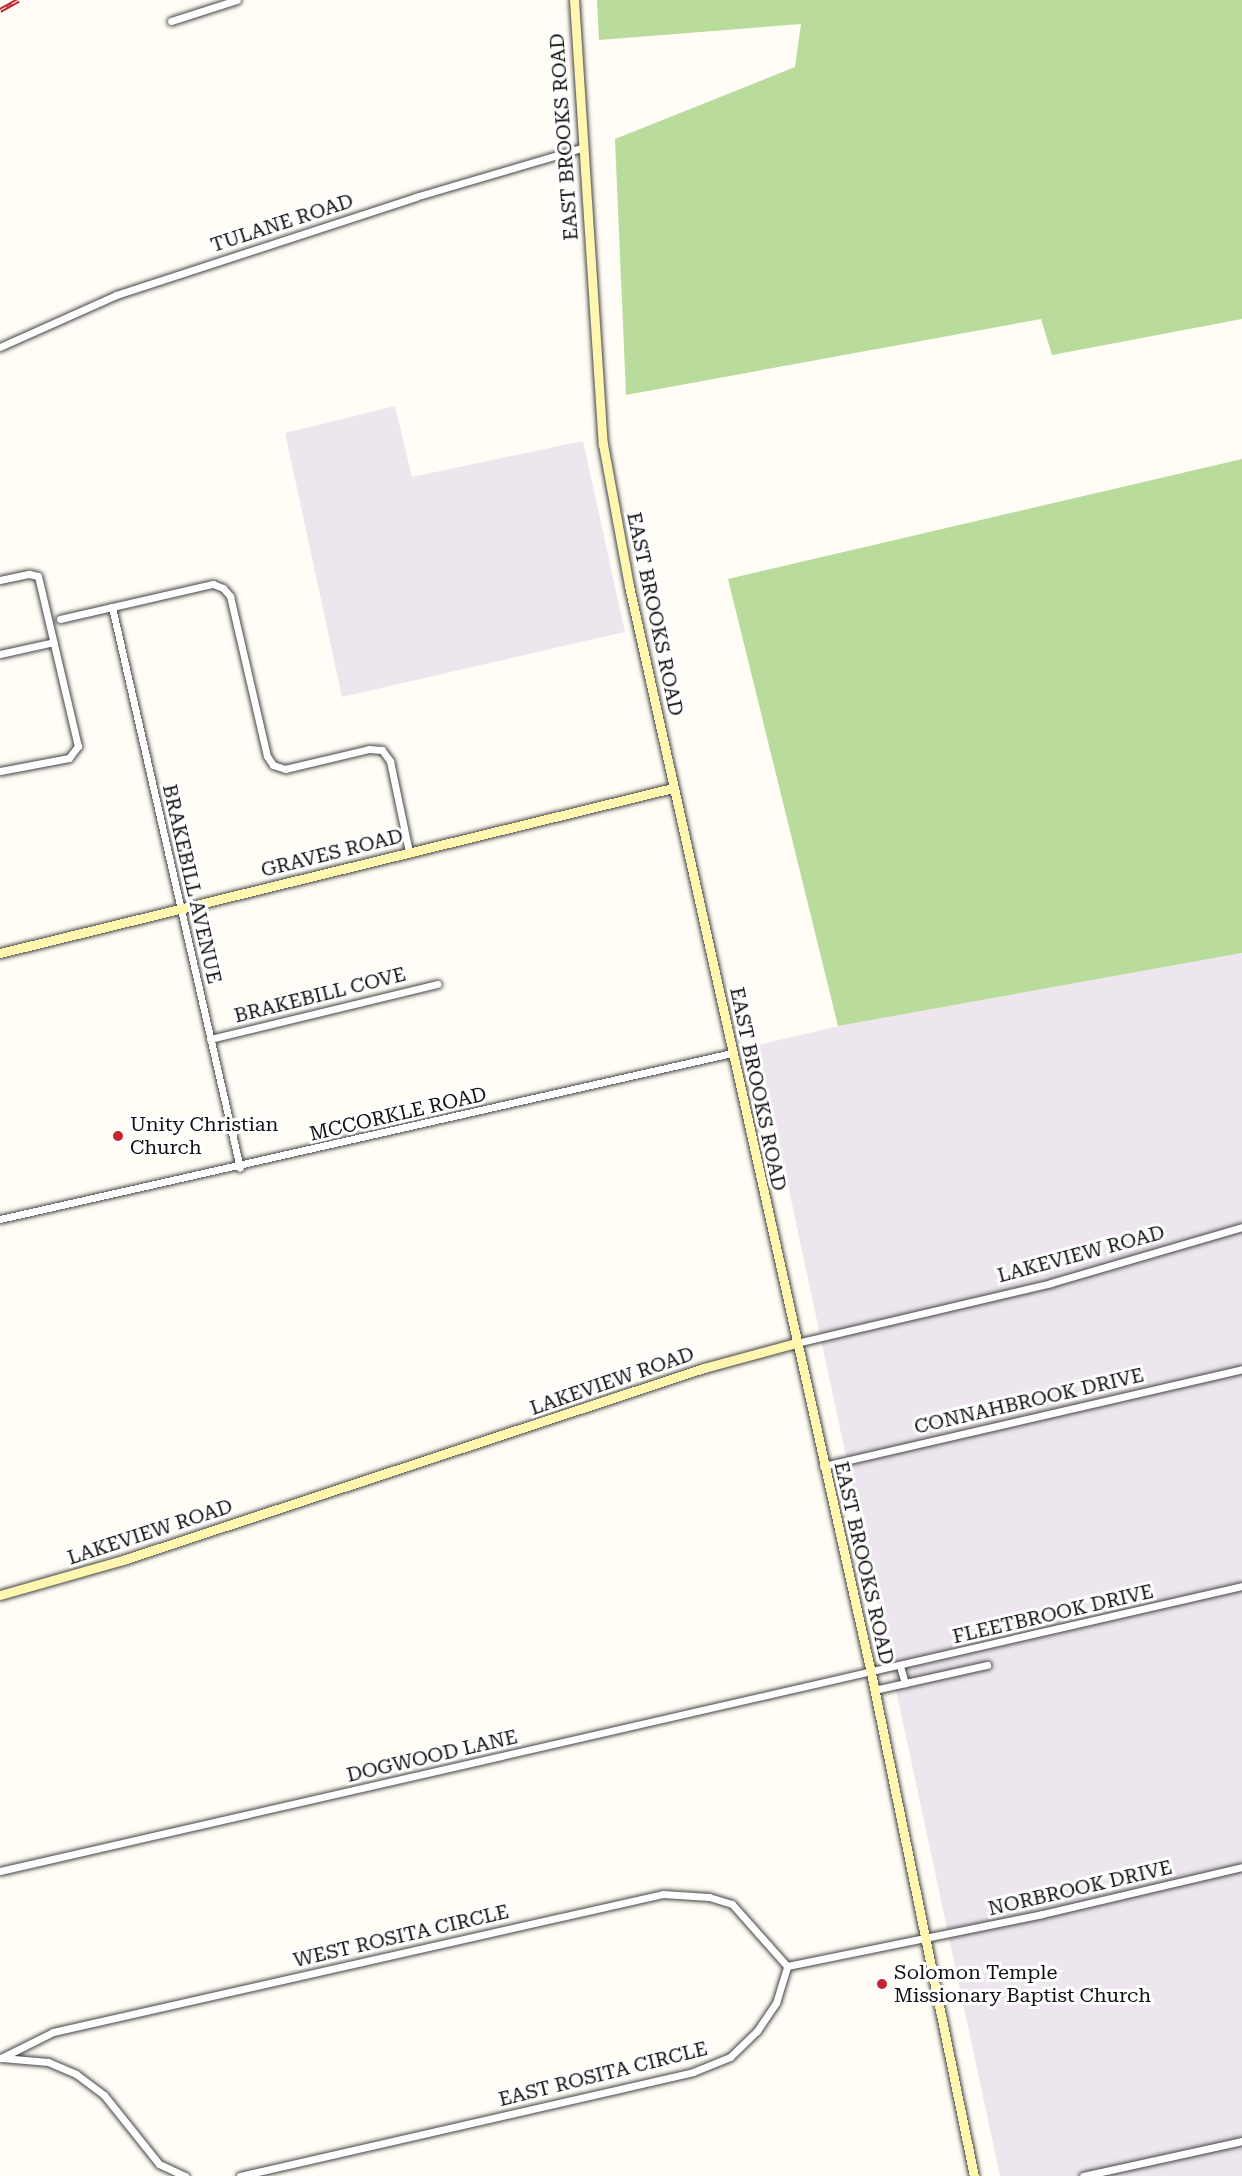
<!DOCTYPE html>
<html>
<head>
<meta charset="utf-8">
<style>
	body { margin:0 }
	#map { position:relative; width:1242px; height:2176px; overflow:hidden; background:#fffdf5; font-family:"Roboto Serif",serif }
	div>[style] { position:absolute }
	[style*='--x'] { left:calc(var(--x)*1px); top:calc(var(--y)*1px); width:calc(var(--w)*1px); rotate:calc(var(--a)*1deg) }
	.industrial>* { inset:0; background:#eee6ef }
	.forest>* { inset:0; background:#b9dc9c }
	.roads { filter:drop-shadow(0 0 2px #444) drop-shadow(0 0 2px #444) }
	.street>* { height:7px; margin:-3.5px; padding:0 3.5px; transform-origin:3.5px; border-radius:3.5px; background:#fff }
	.secondary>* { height:9px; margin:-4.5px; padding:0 4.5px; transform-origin:4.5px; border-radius:4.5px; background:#fff6b0 }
	.rail>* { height:4.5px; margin-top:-2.25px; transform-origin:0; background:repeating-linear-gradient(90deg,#fff 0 7px,#c4262e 0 14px); box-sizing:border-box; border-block:2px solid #c4262e }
	.dots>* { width:16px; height:16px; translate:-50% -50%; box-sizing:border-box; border:3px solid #fff; border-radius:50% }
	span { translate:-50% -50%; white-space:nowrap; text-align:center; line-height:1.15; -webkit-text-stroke:6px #fff; paint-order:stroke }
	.street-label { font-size:20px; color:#111 }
	.poi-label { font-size:20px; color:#111 }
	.left { translate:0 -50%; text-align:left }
</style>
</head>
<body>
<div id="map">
	<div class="industrial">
		<i style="clip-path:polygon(395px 406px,412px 477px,583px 441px,625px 632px,342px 697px,285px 433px)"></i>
		<i style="clip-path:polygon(1242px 953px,1242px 2176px,1000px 2176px,758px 1045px,838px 1026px)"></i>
	</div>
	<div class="forest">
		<i style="clip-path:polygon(597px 0,1242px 0,1242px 319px,1052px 355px,1041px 319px,626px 395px,615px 139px,795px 67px,801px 24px,599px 40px)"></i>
		<i style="clip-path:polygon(1242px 459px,1242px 953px,838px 1026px,728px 579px)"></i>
	</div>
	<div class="roads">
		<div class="street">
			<i style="--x:171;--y:21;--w:69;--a:-17.7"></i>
			<i style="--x:0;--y:347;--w:127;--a:-24.1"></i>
			<i style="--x:116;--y:295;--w:315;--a:-18.1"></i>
			<i style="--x:415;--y:197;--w:173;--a:-16.4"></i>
			<i style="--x:0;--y:580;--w:30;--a:-12"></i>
			<i style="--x:29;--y:574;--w:9;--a:13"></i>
			<i style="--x:38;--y:576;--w:175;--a:76.8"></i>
			<i style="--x:78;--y:746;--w:15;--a:127"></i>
			<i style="--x:69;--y:758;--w:70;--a:169.3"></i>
			<i style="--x:112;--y:607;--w:575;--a:77.15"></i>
			<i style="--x:60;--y:619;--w:157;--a:-12.9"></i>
			<i style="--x:213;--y:584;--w:11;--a:22"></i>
			<i style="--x:223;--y:588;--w:11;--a:49"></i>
			<i style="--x:230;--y:596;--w:164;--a:77"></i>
			<i style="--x:267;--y:756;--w:11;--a:56"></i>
			<i style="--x:273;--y:765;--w:13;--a:18"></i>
			<i style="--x:285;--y:769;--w:86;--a:-13.4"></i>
			<i style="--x:369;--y:749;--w:13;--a:4"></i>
			<i style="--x:382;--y:750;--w:14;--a:54"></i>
			<i style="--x:390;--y:761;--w:93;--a:78.2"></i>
			<i style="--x:0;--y:654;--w:55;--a:-12.5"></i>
			<i style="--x:210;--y:1039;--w:234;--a:-13.6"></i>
			<i style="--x:0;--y:1219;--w:751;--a:-12.78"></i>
			<i style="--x:796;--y:1343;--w:262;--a:-13.2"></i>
			<i style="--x:1051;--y:1283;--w:199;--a:-16.3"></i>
			<i style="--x:823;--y:1466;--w:430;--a:-13"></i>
			<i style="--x:900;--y:1666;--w:18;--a:74"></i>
			<i style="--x:874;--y:1690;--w:116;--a:-12.5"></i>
			<i style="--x:0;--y:1871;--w:1274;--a:-12.92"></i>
			<i style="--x:787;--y:1966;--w:260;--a:-11.5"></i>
			<i style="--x:1042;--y:1914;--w:205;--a:-13.2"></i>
			<i style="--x:1;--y:2058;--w:58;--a:-26.6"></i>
			<i style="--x:53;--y:2032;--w:625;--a:-12.75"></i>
			<i style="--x:663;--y:1894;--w:46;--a:3.7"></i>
			<i style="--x:709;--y:1897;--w:24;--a:17"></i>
			<i style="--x:732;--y:1904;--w:83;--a:48.4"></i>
			<i style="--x:2;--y:2058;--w:46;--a:5"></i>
			<i style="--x:48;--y:2062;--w:30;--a:23"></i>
			<i style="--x:76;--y:2074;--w:35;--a:37"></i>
			<i style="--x:104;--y:2095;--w:88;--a:51.4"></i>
			<i style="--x:159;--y:2164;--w:29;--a:25"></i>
			<i style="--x:240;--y:2176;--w:465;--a:-12.9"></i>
			<i style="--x:693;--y:2072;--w:40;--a:-22"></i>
			<i style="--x:730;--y:2057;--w:37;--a:-44"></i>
			<i style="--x:757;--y:2031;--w:34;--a:-56"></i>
			<i style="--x:776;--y:2003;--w:39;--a:-73"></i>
			<i style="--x:1083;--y:2176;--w:163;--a:-12.4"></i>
		</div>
		<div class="secondary">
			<i style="--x:574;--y:0;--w:445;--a:86.3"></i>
			<i style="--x:603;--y:444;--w:144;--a:79.6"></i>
			<i style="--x:629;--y:586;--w:1114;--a:77.45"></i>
			<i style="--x:871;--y:1673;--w:513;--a:78.43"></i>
			<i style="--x:0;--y:953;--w:693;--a:-13.78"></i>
			<i style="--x:0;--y:1595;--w:131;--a:-15.9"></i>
			<i style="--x:126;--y:1559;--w:609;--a:-18.29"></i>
			<i style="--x:704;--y:1368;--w:95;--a:-15.2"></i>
		</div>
	</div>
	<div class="rail">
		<i style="--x:0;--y:10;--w:21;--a:-29"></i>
	</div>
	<div class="dots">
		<i style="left:118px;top:1136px;background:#c4262e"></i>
		<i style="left:882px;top:1984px;background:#c4262e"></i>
	</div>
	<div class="street-label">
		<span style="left:564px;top:137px;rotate:-94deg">EAST BROOKS ROAD</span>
		<span style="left:282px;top:223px;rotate:-18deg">TULANE ROAD</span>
		<span style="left:655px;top:614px;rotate:78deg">EAST BROOKS ROAD</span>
		<span style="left:332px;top:853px;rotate:-14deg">GRAVES ROAD</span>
		<span style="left:192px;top:884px;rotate:77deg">BRAKEBILL AVENUE</span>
		<span style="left:320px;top:995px;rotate:-14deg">BRAKEBILL COVE</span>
		<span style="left:758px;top:1089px;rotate:78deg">EAST BROOKS ROAD</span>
		<span style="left:398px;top:1114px;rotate:-13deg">MCCORKLE ROAD</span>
		<span style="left:1081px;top:1254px;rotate:-15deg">LAKEVIEW ROAD</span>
		<span style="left:612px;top:1381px;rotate:-19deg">LAKEVIEW ROAD</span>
		<span style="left:1029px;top:1401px;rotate:-13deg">CONNAHBROOK DRIVE</span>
		<span style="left:150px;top:1532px;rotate:-18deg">LAKEVIEW ROAD</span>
		<span style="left:864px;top:1563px;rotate:77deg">EAST BROOKS ROAD</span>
		<span style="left:1053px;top:1614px;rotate:-13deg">FLEETBROOK DRIVE</span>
		<span style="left:432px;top:1756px;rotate:-13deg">DOGWOOD LANE</span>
		<span style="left:1080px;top:1888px;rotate:-13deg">NORBROOK DRIVE</span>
		<span style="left:401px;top:1936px;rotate:-13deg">WEST ROSITA CIRCLE</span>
		<span style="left:603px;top:2074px;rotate:-14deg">EAST ROSITA CIRCLE</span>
	</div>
	<div class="poi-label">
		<span class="left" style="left:130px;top:1136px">Unity Christian<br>Church</span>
		<span class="left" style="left:894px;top:1984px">Solomon Temple<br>Missionary Baptist Church</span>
	</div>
</div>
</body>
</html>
